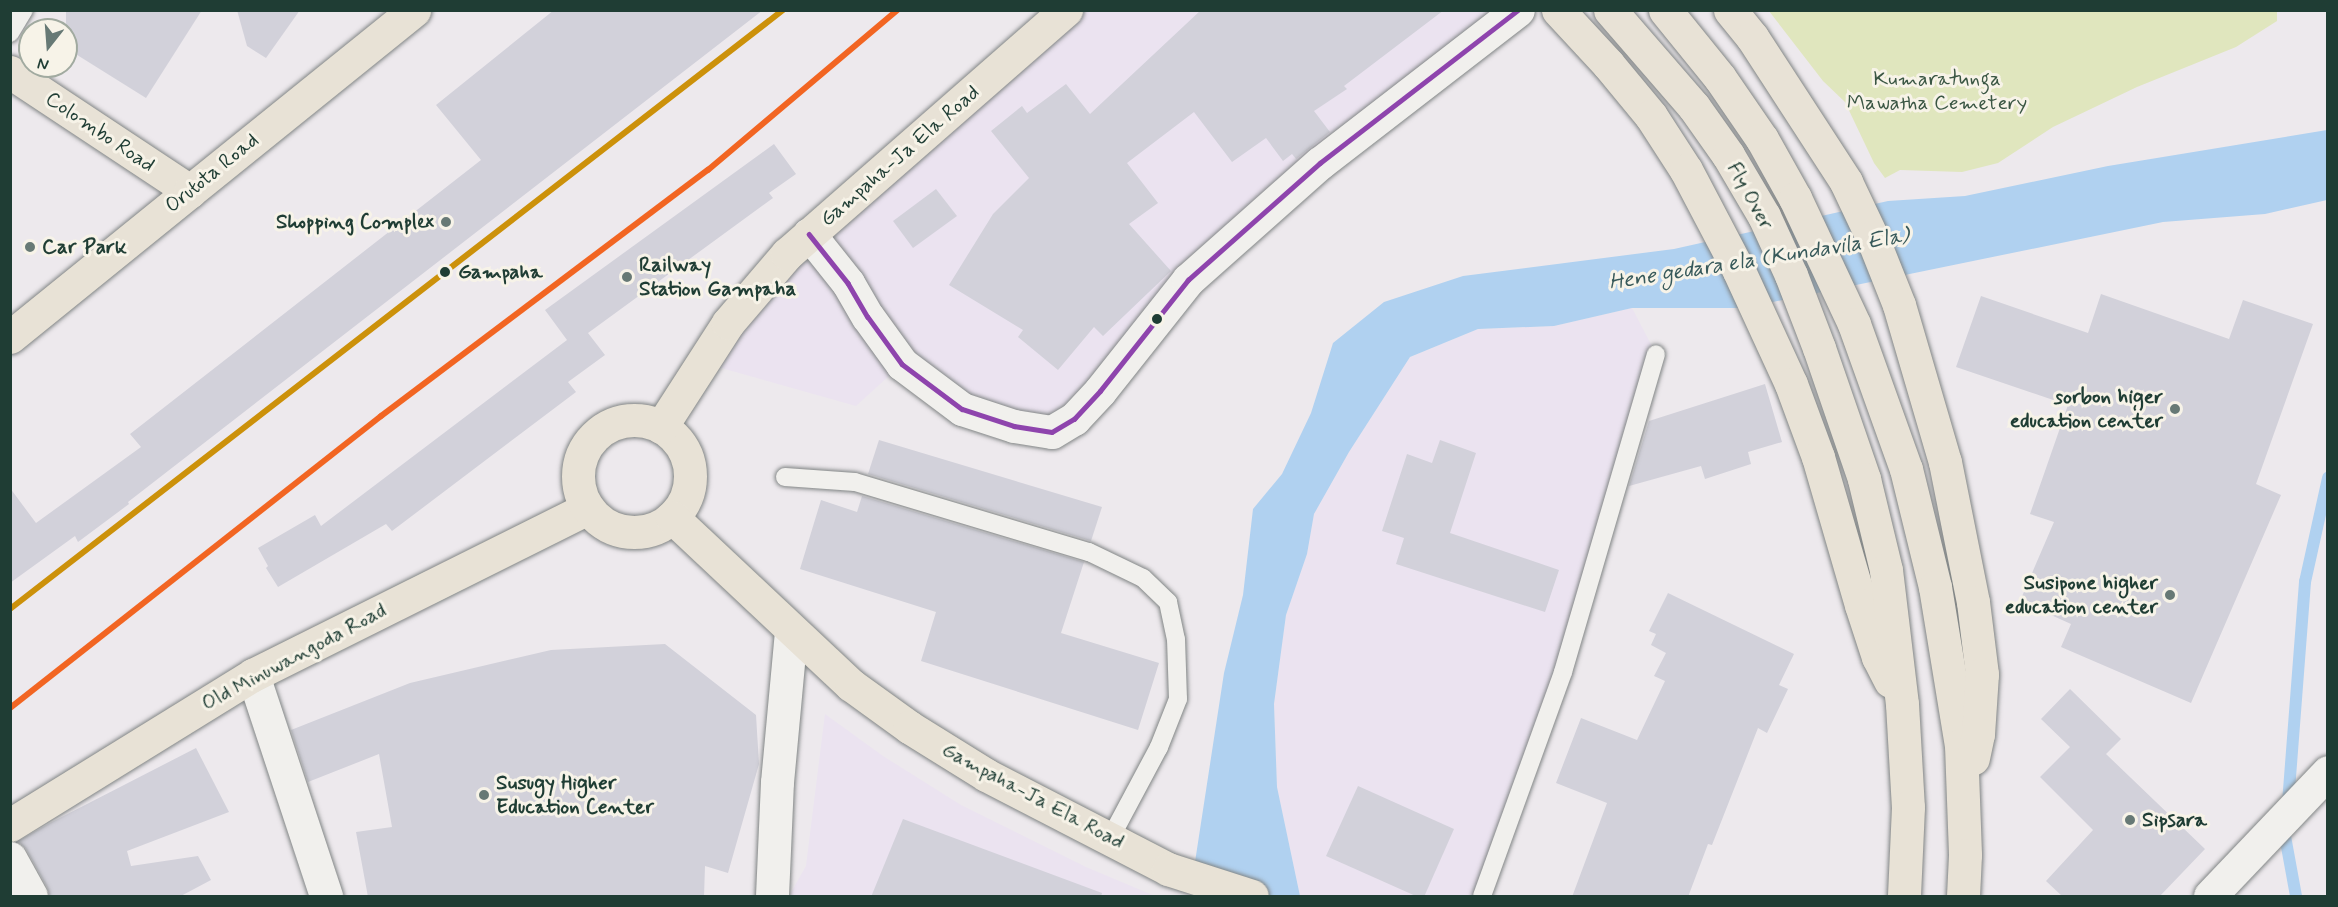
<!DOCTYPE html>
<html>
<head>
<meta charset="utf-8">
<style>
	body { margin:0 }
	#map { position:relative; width:2338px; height:907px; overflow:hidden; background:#ede9ed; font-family:Mynerve,sans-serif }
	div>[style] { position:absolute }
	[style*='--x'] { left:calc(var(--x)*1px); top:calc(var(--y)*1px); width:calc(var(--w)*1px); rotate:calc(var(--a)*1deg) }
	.built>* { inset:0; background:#ebe3f0 }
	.green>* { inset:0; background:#e0e6be }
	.water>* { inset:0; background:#b0d1f0 }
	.stream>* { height:12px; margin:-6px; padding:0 6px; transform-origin:6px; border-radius:6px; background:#b0d1f0 }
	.building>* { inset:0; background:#d2d1da }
	.roads { filter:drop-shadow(0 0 2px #818585) drop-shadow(0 0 2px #818585) }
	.service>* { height:18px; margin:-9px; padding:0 9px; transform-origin:9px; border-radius:9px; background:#f1f0ed }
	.minor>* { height:33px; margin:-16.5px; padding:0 16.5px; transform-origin:16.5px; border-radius:16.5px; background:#f1f0ed }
	.primary>* { height:33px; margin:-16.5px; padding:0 16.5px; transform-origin:16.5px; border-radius:16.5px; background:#e8e2d6 }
	.trunk>* { height:33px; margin:-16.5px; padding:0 16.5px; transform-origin:16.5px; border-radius:16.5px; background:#e8e2d6 }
	.trunk>.ring { margin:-16.5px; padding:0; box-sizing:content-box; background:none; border:33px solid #e8e2d6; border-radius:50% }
	.bus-1>* { height:4.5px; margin:-2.25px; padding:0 2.25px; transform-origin:2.25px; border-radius:2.25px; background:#8e44ad }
	.rail-1>* { height:6px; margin:-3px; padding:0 3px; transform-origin:3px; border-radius:3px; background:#f26522 }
	.rail-2>* { height:6px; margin:-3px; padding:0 3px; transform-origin:3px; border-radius:3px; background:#cc910a }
	.dots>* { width:16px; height:16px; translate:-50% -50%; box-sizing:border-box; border:3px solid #f7f3e8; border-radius:50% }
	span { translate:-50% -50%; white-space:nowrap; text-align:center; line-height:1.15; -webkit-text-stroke:6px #f7f3e8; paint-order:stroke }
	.park-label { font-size:21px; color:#3a5643 }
	.street-label { font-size:21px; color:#1f3d34 }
	.poi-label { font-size:21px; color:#1f3d34; font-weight:700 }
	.right { translate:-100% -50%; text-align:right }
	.left { translate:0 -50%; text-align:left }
	.stop-label { font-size:21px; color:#1f3d34; font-weight:700 }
	.water-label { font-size:22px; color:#37595a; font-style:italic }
	.frame { position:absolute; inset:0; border:12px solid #1f3d34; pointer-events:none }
	.north { position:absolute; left:18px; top:18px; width:60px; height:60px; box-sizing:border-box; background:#f7f3e8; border:2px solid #a1aaa0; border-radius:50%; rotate:197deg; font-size:16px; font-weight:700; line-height:24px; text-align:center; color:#1f3d34 }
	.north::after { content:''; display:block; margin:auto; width:21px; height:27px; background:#677975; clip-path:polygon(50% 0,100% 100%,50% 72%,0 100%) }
</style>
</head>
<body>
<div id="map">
	<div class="built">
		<i style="clip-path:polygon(1066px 11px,1518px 11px,1394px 107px,1052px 432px,902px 364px,856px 406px,700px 362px,728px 323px)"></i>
		<i style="clip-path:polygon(1632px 308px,1656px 354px,1482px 896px,1300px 896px,1277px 787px,1274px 704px,1286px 615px,1307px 554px,1314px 514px,1349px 452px,1410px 357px,1478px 329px,1554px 326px)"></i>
		<i style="clip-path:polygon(825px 714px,883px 756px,961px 805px,1086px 867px,1155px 896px,789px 896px,806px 866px)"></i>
	</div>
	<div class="green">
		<i style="clip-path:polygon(2277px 11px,2277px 21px,2236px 47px,2137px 87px,2053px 127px,1998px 163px,1962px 172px,1900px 170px,1885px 178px,1874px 163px,1845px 102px,1823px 81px,1769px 11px)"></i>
	</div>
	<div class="water">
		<i style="clip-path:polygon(2327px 130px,2327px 200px,2265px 214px,2163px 222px,1744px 308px,1632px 308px,1554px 326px,1478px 329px,1410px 357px,1349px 452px,1314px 514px,1307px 554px,1286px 615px,1274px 704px,1277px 787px,1300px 896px,1193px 896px,1195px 862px,1224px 673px,1243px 595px,1253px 509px,1282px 474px,1311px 413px,1333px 343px,1384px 302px,1463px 276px,1674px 249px,1888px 201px,1965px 196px,2108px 166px)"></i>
	</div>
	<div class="stream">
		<i style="--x:2288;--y:803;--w:222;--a:-85.6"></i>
		<i style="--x:2305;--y:582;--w:107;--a:-77.5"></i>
		<i style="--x:2286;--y:824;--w:12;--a:95"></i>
		<i style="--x:2285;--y:836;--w:61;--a:79.6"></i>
	</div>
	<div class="building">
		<i style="clip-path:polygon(66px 10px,202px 10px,146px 98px,66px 48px)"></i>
		<i style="clip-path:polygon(237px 10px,300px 10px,266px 58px,247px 46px)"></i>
		<i style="clip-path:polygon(554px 10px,763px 10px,128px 502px,129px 504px,78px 542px,75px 536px,10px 583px,10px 488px,36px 523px,141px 447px,130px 434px,481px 160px,436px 105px)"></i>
		<i style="clip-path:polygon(1201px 10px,1444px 10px,1344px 86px,1347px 89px,1314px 111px,1330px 132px,1296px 159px,1292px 154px,1283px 161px,1266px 138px,1232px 162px,1194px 112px,1127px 163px,1158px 203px,1129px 224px,1171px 271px,1103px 336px,1094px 327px,1058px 370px,1018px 337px,1023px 330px,949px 285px,993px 214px,1029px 178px,991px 131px,1022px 106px,1027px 113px,1066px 84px,1090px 114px)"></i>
		<i style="clip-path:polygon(774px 144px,796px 174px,769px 193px,773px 198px,588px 333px,605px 355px,568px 382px,576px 392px,392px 531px,386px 524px,278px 587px,266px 568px,268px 566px,258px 548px,315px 515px,321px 526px,567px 340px,545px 310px)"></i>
		<i style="clip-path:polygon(936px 189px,957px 216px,913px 248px,893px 221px)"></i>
		<i style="clip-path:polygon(2101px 294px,2229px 339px,2243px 300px,2313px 324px,2256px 484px,2281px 495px,2191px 703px,2061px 647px,2071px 624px,2020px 601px,2054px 522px,2030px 514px,2068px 405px,1956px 367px,1981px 296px,2088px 333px)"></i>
		<i style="clip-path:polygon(1765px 384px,1782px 442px,1748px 452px,1751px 464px,1705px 479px,1701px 466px,1629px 486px,1649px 421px)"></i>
		<i style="clip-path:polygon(879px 440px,1102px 507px,1091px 541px,868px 474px)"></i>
		<i style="clip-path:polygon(1440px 440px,1476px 453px,1450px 533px,1559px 570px,1545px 612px,1396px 564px,1404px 538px,1382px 531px,1407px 454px,1432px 463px)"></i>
		<i style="clip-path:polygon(862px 496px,1084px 562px,1061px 633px,1159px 663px,1138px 730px,921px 661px,936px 612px,800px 569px,821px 500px,857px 512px)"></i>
		<i style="clip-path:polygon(1668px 593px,1794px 654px,1779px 685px,1788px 689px,1767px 733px,1758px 728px,1712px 845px,1708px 844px,1688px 897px,1572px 897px,1607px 803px,1556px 783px,1581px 718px,1637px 740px,1665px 681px,1654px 676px,1666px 653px,1651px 645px,1656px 634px,1649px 631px)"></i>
		<i style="clip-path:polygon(665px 644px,756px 715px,759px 764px,728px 873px,705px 866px,704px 897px,368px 897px,356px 832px,392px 827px,379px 754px,308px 782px,291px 730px,410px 683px,551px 650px)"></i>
		<i style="clip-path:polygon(2070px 689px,2121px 739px,2106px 754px,2205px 849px,2159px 897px,2063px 897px,2046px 881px,2093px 830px,2040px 777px,2070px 747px,2041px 719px)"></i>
		<i style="clip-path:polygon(196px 748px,229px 812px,127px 851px,131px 866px,198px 856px,211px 880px,179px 897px,50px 897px,47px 887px,26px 849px,18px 841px,50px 823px)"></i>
		<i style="clip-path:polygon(1358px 786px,1454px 829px,1424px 897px,1418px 897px,1326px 856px)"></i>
		<i style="clip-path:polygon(903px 819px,1102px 893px,1101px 897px,871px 897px)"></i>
	</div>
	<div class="roads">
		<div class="service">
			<i style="--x:10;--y:33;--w:27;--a:-59"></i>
			<i style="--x:785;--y:477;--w:70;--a:4.1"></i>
			<i style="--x:855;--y:482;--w:244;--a:16.7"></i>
			<i style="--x:1089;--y:552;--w:60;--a:25.7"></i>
			<i style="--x:1143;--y:578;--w:35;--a:44"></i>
			<i style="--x:1168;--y:602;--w:38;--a:78"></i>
			<i style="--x:1176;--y:639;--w:60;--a:88.1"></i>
			<i style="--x:1178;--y:699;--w:52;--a:111.6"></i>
			<i style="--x:1159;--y:747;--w:102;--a:118.1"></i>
			<i style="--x:1482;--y:896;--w:238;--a:-70.1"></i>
			<i style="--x:1563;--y:672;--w:331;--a:-73.7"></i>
		</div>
		<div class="minor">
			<i style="--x:809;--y:234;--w:63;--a:51.5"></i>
			<i style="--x:848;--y:283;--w:39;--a:60"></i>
			<i style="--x:868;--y:317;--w:58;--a:54.1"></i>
			<i style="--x:902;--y:364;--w:75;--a:36.9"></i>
			<i style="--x:962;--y:409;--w:55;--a:18.1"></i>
			<i style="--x:1014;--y:426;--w:38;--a:9"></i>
			<i style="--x:1052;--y:432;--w:26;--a:-31"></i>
			<i style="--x:1074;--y:419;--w:38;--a:-47"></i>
			<i style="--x:1100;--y:391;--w:142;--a:-51.6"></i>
			<i style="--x:1188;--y:280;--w:176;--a:-41.6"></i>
			<i style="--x:1320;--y:163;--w:250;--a:-37.7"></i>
			<i style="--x:253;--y:675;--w:233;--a:71.7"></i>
			<i style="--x:10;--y:858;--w:43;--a:61.1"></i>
			<i style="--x:772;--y:896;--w:114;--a:-87.5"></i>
			<i style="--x:777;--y:782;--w:152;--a:-84.7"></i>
			<i style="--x:2210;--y:896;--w:171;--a:-46.4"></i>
		</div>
		<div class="primary">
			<i style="--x:1558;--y:10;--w:74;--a:47.2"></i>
			<i style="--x:1608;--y:64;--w:67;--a:50.4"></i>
			<i style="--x:1651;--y:116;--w:64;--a:57.1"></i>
			<i style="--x:1686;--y:170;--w:114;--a:62.3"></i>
			<i style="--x:1739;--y:271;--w:124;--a:65.3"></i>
			<i style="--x:1791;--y:384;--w:78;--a:69.7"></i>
			<i style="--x:1818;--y:457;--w:154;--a:73.8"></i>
			<i style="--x:1861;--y:605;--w:55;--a:71.9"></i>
			<i style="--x:1878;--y:657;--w:27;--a:63"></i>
			<i style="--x:1610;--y:10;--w:128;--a:49.1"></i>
			<i style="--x:1694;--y:107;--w:59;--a:54.7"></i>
			<i style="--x:1728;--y:155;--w:71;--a:59.5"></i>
			<i style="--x:1764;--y:216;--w:65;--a:65.4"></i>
			<i style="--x:1791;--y:275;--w:78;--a:69"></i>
			<i style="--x:1819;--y:348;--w:139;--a:71"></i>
			<i style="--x:1864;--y:479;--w:94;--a:76.4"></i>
			<i style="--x:1886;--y:570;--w:135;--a:83.2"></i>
			<i style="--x:1902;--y:704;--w:103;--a:86.7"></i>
			<i style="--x:1908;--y:807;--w:89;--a:92.6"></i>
			<i style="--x:1665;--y:10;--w:87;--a:51"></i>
			<i style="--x:1720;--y:78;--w:74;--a:55.5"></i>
			<i style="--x:1762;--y:139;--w:68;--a:60.8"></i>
			<i style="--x:1795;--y:198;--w:139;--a:64.9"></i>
			<i style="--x:1854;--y:324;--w:154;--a:70.3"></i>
			<i style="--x:1906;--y:469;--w:122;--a:76.2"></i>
			<i style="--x:1935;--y:587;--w:160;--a:80.7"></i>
			<i style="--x:1961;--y:745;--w:110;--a:87.9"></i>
			<i style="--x:1965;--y:855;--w:41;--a:92.8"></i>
			<i style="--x:1730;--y:10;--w:35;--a:51"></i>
			<i style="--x:1752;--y:37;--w:173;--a:57"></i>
			<i style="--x:1846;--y:182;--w:61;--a:64.7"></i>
			<i style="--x:1872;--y:237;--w:73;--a:68.3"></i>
			<i style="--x:1899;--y:305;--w:164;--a:73.7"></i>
			<i style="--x:1945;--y:462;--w:143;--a:78.7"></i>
			<i style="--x:1973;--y:602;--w:73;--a:82.9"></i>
			<i style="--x:1982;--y:674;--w:60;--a:93.8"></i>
			<i style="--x:1978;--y:734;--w:25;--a:102"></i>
			<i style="--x:10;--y:337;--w:232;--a:-39"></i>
			<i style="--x:10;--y:825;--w:286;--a:-31.7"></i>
			<i style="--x:253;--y:675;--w:374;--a:-26.5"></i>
		</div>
		<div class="trunk">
			<i style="--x:10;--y:72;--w:216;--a:33.5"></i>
			<i style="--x:190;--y:191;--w:288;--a:-38.9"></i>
			<i class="ring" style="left:578px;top:420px;width:79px;height:79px"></i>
			<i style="--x:661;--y:427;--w:124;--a:-57.2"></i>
			<i style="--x:728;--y:323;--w:91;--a:-49.5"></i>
			<i style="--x:787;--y:254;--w:371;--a:-41.2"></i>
			<i style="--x:672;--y:517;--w:245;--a:43.2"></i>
			<i style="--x:851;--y:685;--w:72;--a:35.9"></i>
			<i style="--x:909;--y:727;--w:91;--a:31.9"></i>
			<i style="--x:986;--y:775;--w:205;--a:27.3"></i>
			<i style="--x:1168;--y:869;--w:88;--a:17.8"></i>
		</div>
	</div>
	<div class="bus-1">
		<i style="--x:809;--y:234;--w:63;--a:51.5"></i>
		<i style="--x:848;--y:283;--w:39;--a:60"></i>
		<i style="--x:868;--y:317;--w:58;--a:54.1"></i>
		<i style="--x:902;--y:364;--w:75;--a:36.9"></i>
		<i style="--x:962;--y:409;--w:55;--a:18.1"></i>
		<i style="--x:1014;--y:426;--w:38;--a:9"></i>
		<i style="--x:1052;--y:432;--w:26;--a:-31"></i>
		<i style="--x:1074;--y:419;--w:38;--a:-47"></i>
		<i style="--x:1100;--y:391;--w:142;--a:-51.6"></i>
		<i style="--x:1188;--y:280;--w:176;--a:-41.6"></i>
		<i style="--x:1320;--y:163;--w:250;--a:-37.7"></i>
	</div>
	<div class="rail-1">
		<i style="--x:10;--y:708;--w:472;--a:-38.2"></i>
		<i style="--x:381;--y:416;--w:409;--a:-37"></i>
		<i style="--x:708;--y:170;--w:248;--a:-40.2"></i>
	</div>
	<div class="rail-2">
		<i style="--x:10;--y:609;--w:978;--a:-37.77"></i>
	</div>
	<div class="dots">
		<i style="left:446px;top:222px;background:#677975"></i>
		<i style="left:30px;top:247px;background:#677975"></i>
		<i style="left:445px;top:272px;background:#1f3d34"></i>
		<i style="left:627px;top:277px;background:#677975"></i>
		<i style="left:1157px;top:319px;background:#1f3d34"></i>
		<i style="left:2175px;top:409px;background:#677975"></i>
		<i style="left:2170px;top:595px;background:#677975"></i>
		<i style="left:484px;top:795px;background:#677975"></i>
		<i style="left:2130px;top:820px;background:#677975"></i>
	</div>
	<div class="park-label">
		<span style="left:1937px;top:91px">Kumaratunga<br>Mawatha Cemetery</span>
	</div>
	<div class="street-label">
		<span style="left:100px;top:132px;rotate:34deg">Colombo Road</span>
		<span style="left:900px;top:156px;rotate:-41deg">Gampaha-Ja Ela Road</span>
		<span style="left:212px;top:173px;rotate:-39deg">Orutota Road</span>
		<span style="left:1750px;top:196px;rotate:61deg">Fly Over</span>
		<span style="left:294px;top:657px;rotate:-28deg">Old Minuwangoda Road</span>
		<span style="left:1033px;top:796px;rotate:28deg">Gampaha-Ja Ela Road</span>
	</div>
	<div class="poi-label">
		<span class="right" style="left:434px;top:222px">Shopping Complex</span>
		<span class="left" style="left:42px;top:247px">Car Park</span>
		<span class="left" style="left:639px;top:277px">Railway<br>Station Gampaha</span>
		<span class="right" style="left:2163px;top:409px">sorbon higer<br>education center</span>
		<span class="right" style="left:2158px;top:595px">Susipone higher<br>education center</span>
		<span class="left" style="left:496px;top:795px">Susugy Higher<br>Education Center</span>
		<span class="left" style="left:2142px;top:820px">Sipsara</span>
	</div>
	<div class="stop-label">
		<span class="left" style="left:458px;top:272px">Gampaha</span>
	</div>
	<div class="water-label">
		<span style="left:1759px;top:260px;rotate:-9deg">Hene gedara ela (Kundavila Ela)</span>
	</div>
	<div class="frame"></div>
	<div class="north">N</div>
</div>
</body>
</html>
